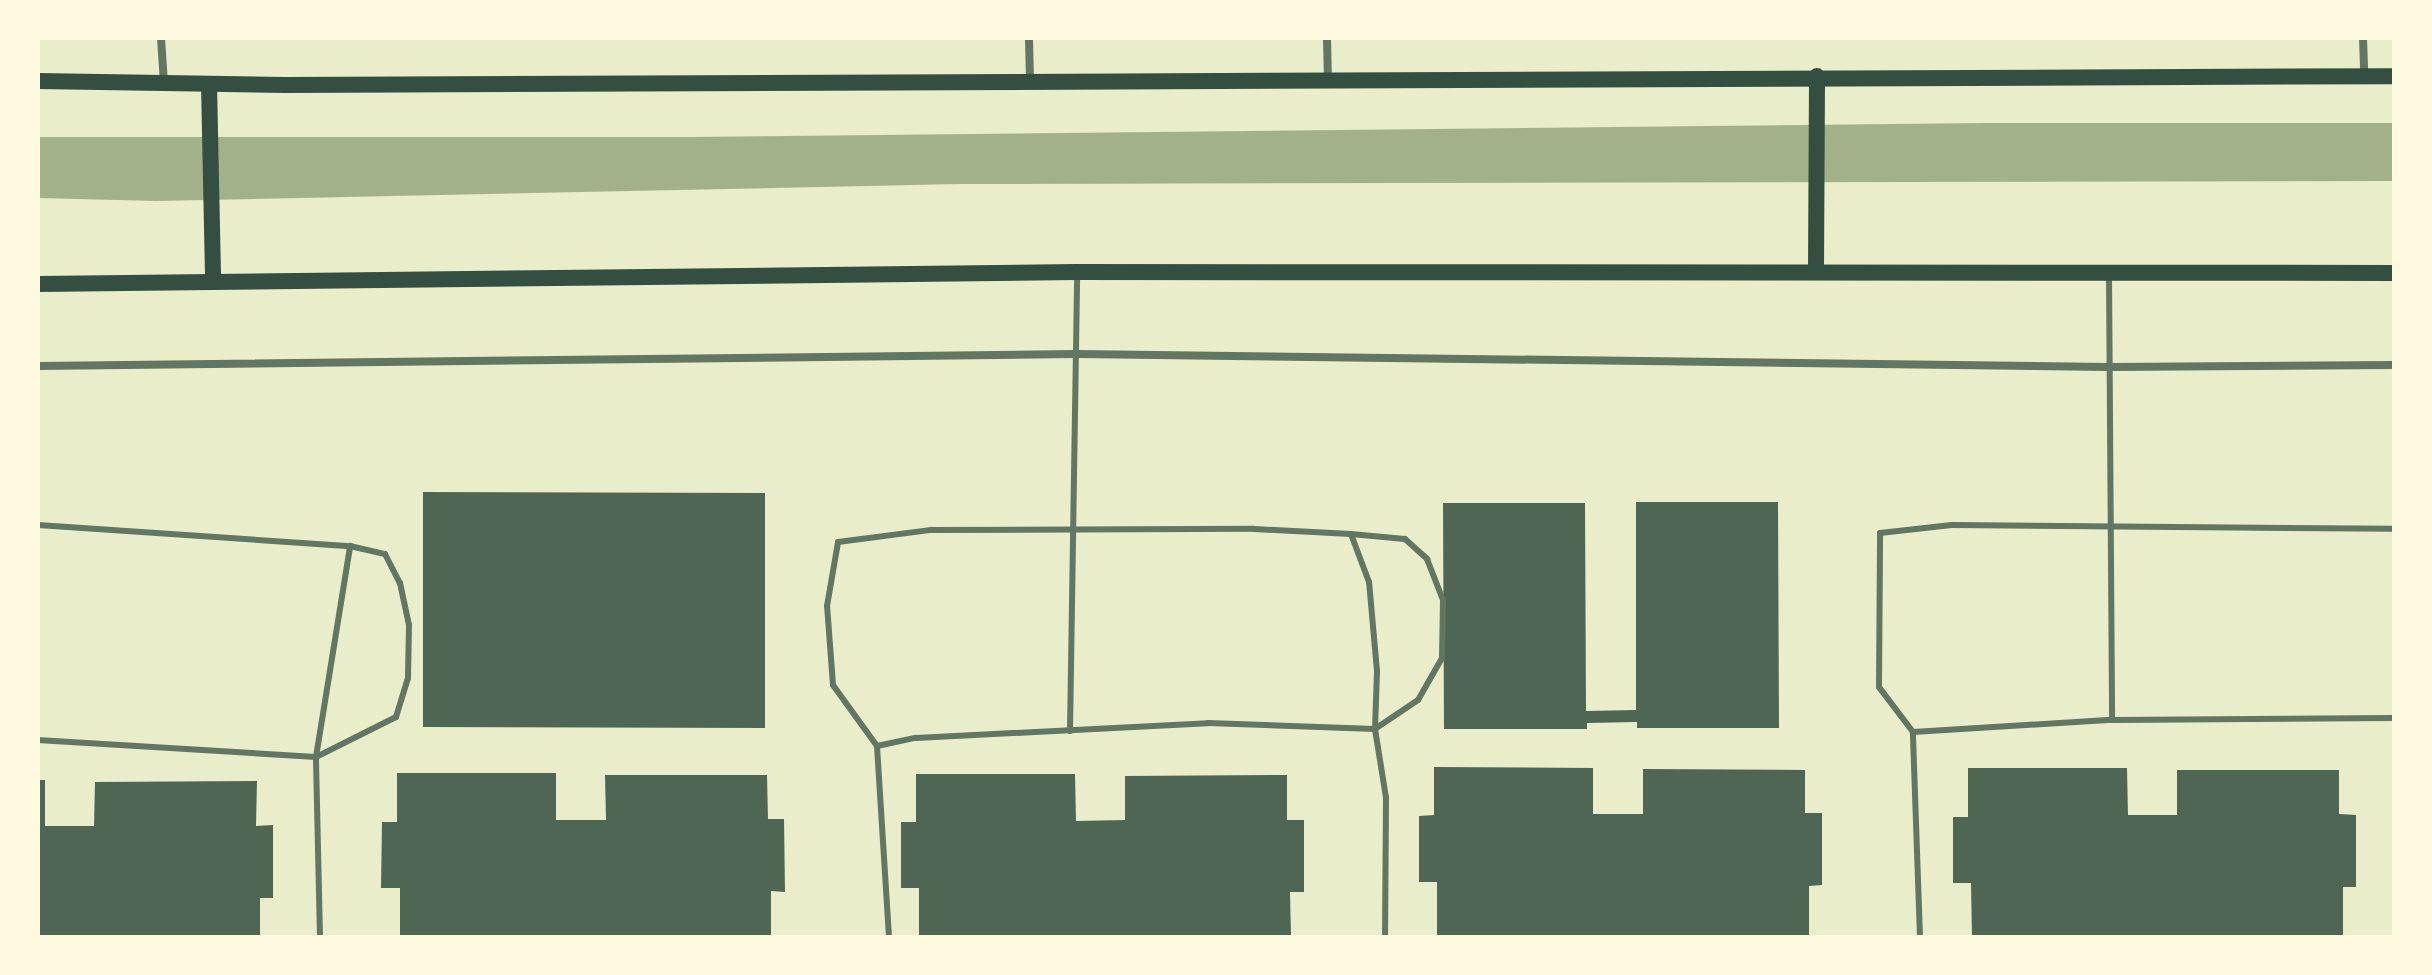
<!DOCTYPE html>
<html>
<head>
<meta charset="utf-8">
<style>
	body { margin:0 }
	#map { position:relative; width:2432px; height:975px; overflow:hidden; background:#e9edc9; font-family:"Source Sans 3",sans-serif }
	div>[style] { position:absolute }
	[style*='--x'] { left:calc(var(--x)*1px); top:calc(var(--y)*1px); width:calc(var(--w)*1px); rotate:calc(var(--a)*1deg) }
	.water>* { inset:0; background:#a3b18a }
	.building>* { inset:0; background:#4f6655 }
	.service>* { height:6px; margin:-3px; padding:0 3px; transform-origin:3px; border-radius:3px; background:#617663 }
	.minor>* { height:8px; margin:-4px; padding:0 4px; transform-origin:4px; border-radius:4px; background:#617663 }
	.secondary>* { height:16px; margin:-8px; padding:0 8px; transform-origin:8px; border-radius:8px; background:#344e41 }
	span { translate:-50% -50%; white-space:nowrap; text-align:center; line-height:1.15; -webkit-text-stroke:7px #fefae0; paint-order:stroke }
	.frame { position:absolute; inset:0; border:40px solid #fefae0; pointer-events:none }
</style>
</head>
<body>
<div id="map">
	<div class="water">
		<i style="clip-path:polygon(1984px 123px,2394px 123px,2394px 181px,959px 184px,156px 201px,38px 198px,38px 137px,691px 137px)"></i>
	</div>
	<div class="building">
		<i style="clip-path:polygon(423px 492px,765px 493px,765px 728px,423px 727px)"></i>
		<i style="clip-path:polygon(1636px 502px,1778px 502px,1779px 728px,1637px 728px,1637px 722px,1587px 723px,1587px 729px,1444px 729px,1443px 503px,1585px 503px,1586px 711px,1636px 710px)"></i>
		<i style="clip-path:polygon(1434px 767px,1593px 768px,1593px 814px,1643px 814px,1643px 769px,1805px 770px,1805px 813px,1822px 813px,1822px 885px,1809px 886px,1809px 937px,1437px 937px,1437px 882px,1419px 882px,1419px 816px,1434px 815px)"></i>
		<i style="clip-path:polygon(1968px 768px,2127px 768px,2128px 815px,2177px 815px,2177px 770px,2339px 770px,2339px 814px,2356px 815px,2356px 887px,2343px 887px,2343px 937px,1972px 937px,1971px 883px,1953px 883px,1953px 817px,1968px 817px)"></i>
		<i style="clip-path:polygon(397px 773px,556px 773px,556px 820px,606px 820px,605px 775px,767px 775px,768px 819px,784px 819px,785px 892px,771px 891px,771px 937px,400px 937px,400px 888px,381px 888px,382px 822px,397px 822px)"></i>
		<i style="clip-path:polygon(916px 774px,1075px 774px,1076px 821px,1125px 820px,1125px 776px,1287px 775px,1287px 820px,1304px 820px,1304px 892px,1290px 892px,1291px 937px,919px 937px,919px 888px,901px 888px,901px 822px,916px 822px)"></i>
		<i style="clip-path:polygon(38px 780px,45px 780px,45px 826px,94px 826px,95px 782px,257px 781px,256px 826px,273px 825px,273px 898px,260px 898px,260px 937px,38px 937px)"></i>
	</div>
	<div class="service">
		<i style="--x:2109;--y:275;--w:445;--a:89.6"></i>
		<i style="--x:38;--y:525;--w:313;--a:3.9"></i>
		<i style="--x:350;--y:546;--w:36;--a:13"></i>
		<i style="--x:385;--y:554;--w:33;--a:63"></i>
		<i style="--x:400;--y:583;--w:43;--a:77.9"></i>
		<i style="--x:409;--y:625;--w:53;--a:91.1"></i>
		<i style="--x:408;--y:678;--w:41;--a:107.1"></i>
		<i style="--x:396;--y:717;--w:89;--a:153.4"></i>
		<i style="--x:316;--y:757;--w:279;--a:-176.5"></i>
		<i style="--x:1070;--y:731;--w:456;--a:-89.1"></i>
		<i style="--x:1913;--y:732;--w:199;--a:-3.5"></i>
		<i style="--x:2112;--y:720;--w:282;--a:-0.4"></i>
		<i style="--x:877;--y:746;--w:40;--a:-12"></i>
		<i style="--x:916;--y:738;--w:292;--a:-2.9"></i>
		<i style="--x:1208;--y:723;--w:167;--a:2.1"></i>
		<i style="--x:1375;--y:729;--w:70;--a:80.9"></i>
		<i style="--x:1386;--y:798;--w:139;--a:90.4"></i>
		<i style="--x:320;--y:937;--w:180;--a:-91.3"></i>
		<i style="--x:316;--y:757;--w:214;--a:-80.8"></i>
		<i style="--x:889;--y:937;--w:191;--a:-93.6"></i>
		<i style="--x:877;--y:746;--w:75;--a:-125.8"></i>
		<i style="--x:833;--y:685;--w:79;--a:-94.3"></i>
		<i style="--x:827;--y:606;--w:65;--a:-80.2"></i>
		<i style="--x:838;--y:542;--w:94;--a:-7.4"></i>
		<i style="--x:931;--y:530;--w:323;--a:-0.2"></i>
		<i style="--x:1254;--y:529;--w:97;--a:3"></i>
		<i style="--x:1351;--y:534;--w:54;--a:5.3"></i>
		<i style="--x:1405;--y:539;--w:30;--a:42"></i>
		<i style="--x:1427;--y:559;--w:44;--a:68.7"></i>
		<i style="--x:1443;--y:600;--w:58;--a:91"></i>
		<i style="--x:1442;--y:658;--w:48;--a:119.7"></i>
		<i style="--x:1418;--y:700;--w:52;--a:146"></i>
		<i style="--x:1375;--y:729;--w:58;--a:-88"></i>
		<i style="--x:1377;--y:671;--w:89;--a:-95.1"></i>
		<i style="--x:1369;--y:582;--w:51;--a:-110.6"></i>
		<i style="--x:1920;--y:937;--w:205;--a:-92"></i>
		<i style="--x:1913;--y:732;--w:56;--a:-127.1"></i>
		<i style="--x:1879;--y:687;--w:154;--a:-89.6"></i>
		<i style="--x:1880;--y:533;--w:72;--a:-6.3"></i>
		<i style="--x:1952;--y:525;--w:442;--a:0.5"></i>
	</div>
	<div class="minor">
		<i style="--x:161;--y:38;--w:45;--a:86.2"></i>
		<i style="--x:1029;--y:38;--w:43;--a:88.7"></i>
		<i style="--x:1327;--y:38;--w:43;--a:88.7"></i>
		<i style="--x:2363;--y:38;--w:38;--a:88"></i>
		<i style="--x:38;--y:366;--w:1039;--a:-0.66"></i>
		<i style="--x:1077;--y:354;--w:1032;--a:0.72"></i>
		<i style="--x:2109;--y:367;--w:285;--a:-0.4"></i>
	</div>
	<div class="secondary">
		<i style="--x:38;--y:81;--w:247;--a:0.9"></i>
		<i style="--x:285;--y:85;--w:2109;--a:-0.24"></i>
		<i style="--x:209;--y:84;--w:195;--a:88.8"></i>
		<i style="--x:1816;--y:270;--w:194;--a:-89.7"></i>
		<i style="--x:38;--y:284;--w:1039;--a:-0.66"></i>
		<i style="--x:1077;--y:272;--w:1317;--a:0.04"></i>
	</div>
	<div class="frame"></div>
</div>
</body>
</html>
